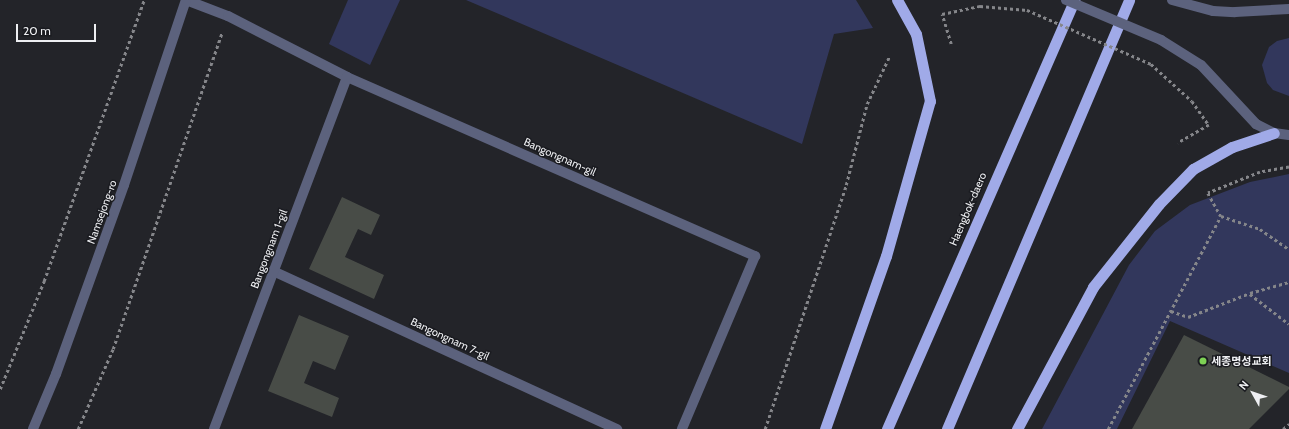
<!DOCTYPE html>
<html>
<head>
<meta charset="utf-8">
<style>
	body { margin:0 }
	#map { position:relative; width:1289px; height:429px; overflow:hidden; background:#232429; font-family:Cabin,"Noto Sans KR",sans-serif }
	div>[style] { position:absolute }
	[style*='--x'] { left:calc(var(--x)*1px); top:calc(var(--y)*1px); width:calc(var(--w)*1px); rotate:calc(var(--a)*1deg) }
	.green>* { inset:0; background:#32375c }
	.building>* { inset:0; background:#484c47 }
	.path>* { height:2.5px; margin-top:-1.25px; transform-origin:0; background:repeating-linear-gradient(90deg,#85868a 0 3px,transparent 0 6px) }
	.minor>* { height:10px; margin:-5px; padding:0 5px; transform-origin:5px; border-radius:5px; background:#5c627d }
	.tertiary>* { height:10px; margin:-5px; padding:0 5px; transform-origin:5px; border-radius:5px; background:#5c627d }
	.trunk>* { height:11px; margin:-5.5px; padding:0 5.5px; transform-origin:5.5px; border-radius:5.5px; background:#a0aae8 }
	.path-bridge>* { height:2.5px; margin-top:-1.25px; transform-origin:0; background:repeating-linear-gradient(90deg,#85868a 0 3px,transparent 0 6px) }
	.tertiary-bridge>* { height:10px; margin:-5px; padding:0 5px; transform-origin:5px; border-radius:5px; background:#5c627d }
	.dots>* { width:11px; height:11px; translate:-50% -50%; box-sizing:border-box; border:2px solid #1a1b20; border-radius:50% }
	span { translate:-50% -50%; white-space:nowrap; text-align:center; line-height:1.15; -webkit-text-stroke:3px #1a1b20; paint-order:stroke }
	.street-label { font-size:11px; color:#eeeff2 }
	.poi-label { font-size:11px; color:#eeeff2; font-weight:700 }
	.left { translate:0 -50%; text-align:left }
	.north { position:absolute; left:1233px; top:373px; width:40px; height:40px; -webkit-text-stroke:3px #1a1b20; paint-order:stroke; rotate:310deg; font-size:11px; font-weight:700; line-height:16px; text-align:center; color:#eeeff2 }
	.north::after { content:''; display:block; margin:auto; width:14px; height:18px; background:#eeeff2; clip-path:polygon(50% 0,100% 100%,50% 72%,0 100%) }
	.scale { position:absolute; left:16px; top:24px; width:80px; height:18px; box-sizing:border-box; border:2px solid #eeeff2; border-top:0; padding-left:5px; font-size:12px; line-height:14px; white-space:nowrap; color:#eeeff2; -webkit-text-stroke:3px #1a1b20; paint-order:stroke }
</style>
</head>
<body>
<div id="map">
	<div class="green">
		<i style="clip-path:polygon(348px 0,400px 0,370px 65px,329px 44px)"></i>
		<i style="clip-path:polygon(466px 0,856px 0,873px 28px,834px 34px,802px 144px)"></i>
		<i style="clip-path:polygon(1289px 38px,1289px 96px,1273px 90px,1267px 83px,1262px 65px,1269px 47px,1277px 41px)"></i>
		<i style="clip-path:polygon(1289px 174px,1289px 373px,1170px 321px,1117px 429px,1042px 429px,1129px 265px,1155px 231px,1190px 205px,1250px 182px)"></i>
	</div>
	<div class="building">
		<i style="clip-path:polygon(342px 197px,380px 215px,371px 235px,358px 229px,345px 257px,384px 275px,374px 299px,309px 269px)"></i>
		<i style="clip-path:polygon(299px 315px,349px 336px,335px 370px,313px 361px,304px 383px,339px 398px,332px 417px,268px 391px)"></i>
		<i style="clip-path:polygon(1184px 335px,1289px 387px,1289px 389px,1249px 429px,1132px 429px)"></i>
	</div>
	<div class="path">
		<i style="--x:951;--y:44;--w:31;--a:-107"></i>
		<i style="--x:942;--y:14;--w:39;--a:-12"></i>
		<i style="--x:980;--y:6;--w:47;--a:4.9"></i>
		<i style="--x:1151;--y:64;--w:55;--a:42.1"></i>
		<i style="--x:1192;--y:101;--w:29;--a:55"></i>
		<i style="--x:1209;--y:125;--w:36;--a:150"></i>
		<i style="--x:1289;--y:167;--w:29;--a:170"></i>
		<i style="--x:1260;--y:172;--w:56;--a:158"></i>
		<i style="--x:1208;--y:193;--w:26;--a:61"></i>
		<i style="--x:1221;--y:216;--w:41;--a:18.4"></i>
		<i style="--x:1260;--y:229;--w:35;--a:35"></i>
		<i style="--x:1250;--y:294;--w:49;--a:37.6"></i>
		<i style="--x:1171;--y:311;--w:18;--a:19"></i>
		<i style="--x:1188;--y:317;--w:66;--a:-21.2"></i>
		<i style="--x:1250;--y:293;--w:41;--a:-15.8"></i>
		<i style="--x:0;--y:389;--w:117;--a:-67.8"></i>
		<i style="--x:44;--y:281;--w:298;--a:-70.4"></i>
		<i style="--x:78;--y:429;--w:87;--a:-66.4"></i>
		<i style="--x:113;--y:349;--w:334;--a:-71"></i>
		<i style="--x:765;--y:429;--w:257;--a:-71.6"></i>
		<i style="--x:846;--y:185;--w:84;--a:-75.5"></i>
		<i style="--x:867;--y:104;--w:52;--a:-64.9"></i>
		<i style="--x:1108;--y:429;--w:241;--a:-62.1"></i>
		<i style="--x:1283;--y:429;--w:8;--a:-40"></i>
	</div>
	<div class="minor">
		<i style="--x:186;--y:0;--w:45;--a:20.9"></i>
		<i style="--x:228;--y:16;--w:134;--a:27.1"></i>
		<i style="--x:347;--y:77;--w:446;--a:23.7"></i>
		<i style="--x:755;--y:256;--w:188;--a:112.9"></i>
		<i style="--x:273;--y:271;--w:379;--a:24.7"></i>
		<i style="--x:214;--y:429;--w:376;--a:-69.3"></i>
	</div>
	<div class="tertiary">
		<i style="--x:1172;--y:0;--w:42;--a:15"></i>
		<i style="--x:1213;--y:11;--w:22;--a:3"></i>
		<i style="--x:1235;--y:12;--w:54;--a:-3.2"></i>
		<i style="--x:1161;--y:40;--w:47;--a:32"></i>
		<i style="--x:1201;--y:65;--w:81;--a:47"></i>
		<i style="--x:1256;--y:124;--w:20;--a:27"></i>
		<i style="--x:1274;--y:133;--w:15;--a:8"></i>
		<i style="--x:33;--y:429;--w:60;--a:-67.3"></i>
		<i style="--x:56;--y:374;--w:201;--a:-70.2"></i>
		<i style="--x:124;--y:185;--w:195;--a:-71.5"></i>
	</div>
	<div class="trunk">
		<i style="--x:825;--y:429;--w:183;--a:-70.6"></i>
		<i style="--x:886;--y:256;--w:161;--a:-74.2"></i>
		<i style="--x:930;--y:101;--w:68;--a:-101.8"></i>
		<i style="--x:916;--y:34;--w:39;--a:-119"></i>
		<i style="--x:887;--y:429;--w:468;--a:-66.4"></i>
		<i style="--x:947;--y:429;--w:466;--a:-67"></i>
		<i style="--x:1017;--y:429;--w:161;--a:-61.8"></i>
		<i style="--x:1093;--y:287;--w:106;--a:-51.5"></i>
		<i style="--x:1159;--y:204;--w:49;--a:-45.8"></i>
		<i style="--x:1193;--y:169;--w:45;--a:-29.4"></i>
		<i style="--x:1232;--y:147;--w:44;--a:-18.4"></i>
	</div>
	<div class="path-bridge">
		<i style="--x:1027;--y:10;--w:135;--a:23.5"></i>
	</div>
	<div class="tertiary-bridge">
		<i style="--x:1066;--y:0;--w:103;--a:22.8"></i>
	</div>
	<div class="dots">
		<i style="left:1203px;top:361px;background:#7dd154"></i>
	</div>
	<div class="street-label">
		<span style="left:560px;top:157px;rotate:24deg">Bangongnam-gil</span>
		<span style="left:968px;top:209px;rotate:-67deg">Haengbok-daero</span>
		<span style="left:102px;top:212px;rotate:-70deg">Namsejong-ro</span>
		<span style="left:269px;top:249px;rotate:-69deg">Bangongnam 1-gil</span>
		<span style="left:450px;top:339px;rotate:25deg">Bangongnam 7-gil</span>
	</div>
	<div class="poi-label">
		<span class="left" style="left:1211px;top:361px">세종명성교회</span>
	</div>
	<div class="north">N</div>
	<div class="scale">20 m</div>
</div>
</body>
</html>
